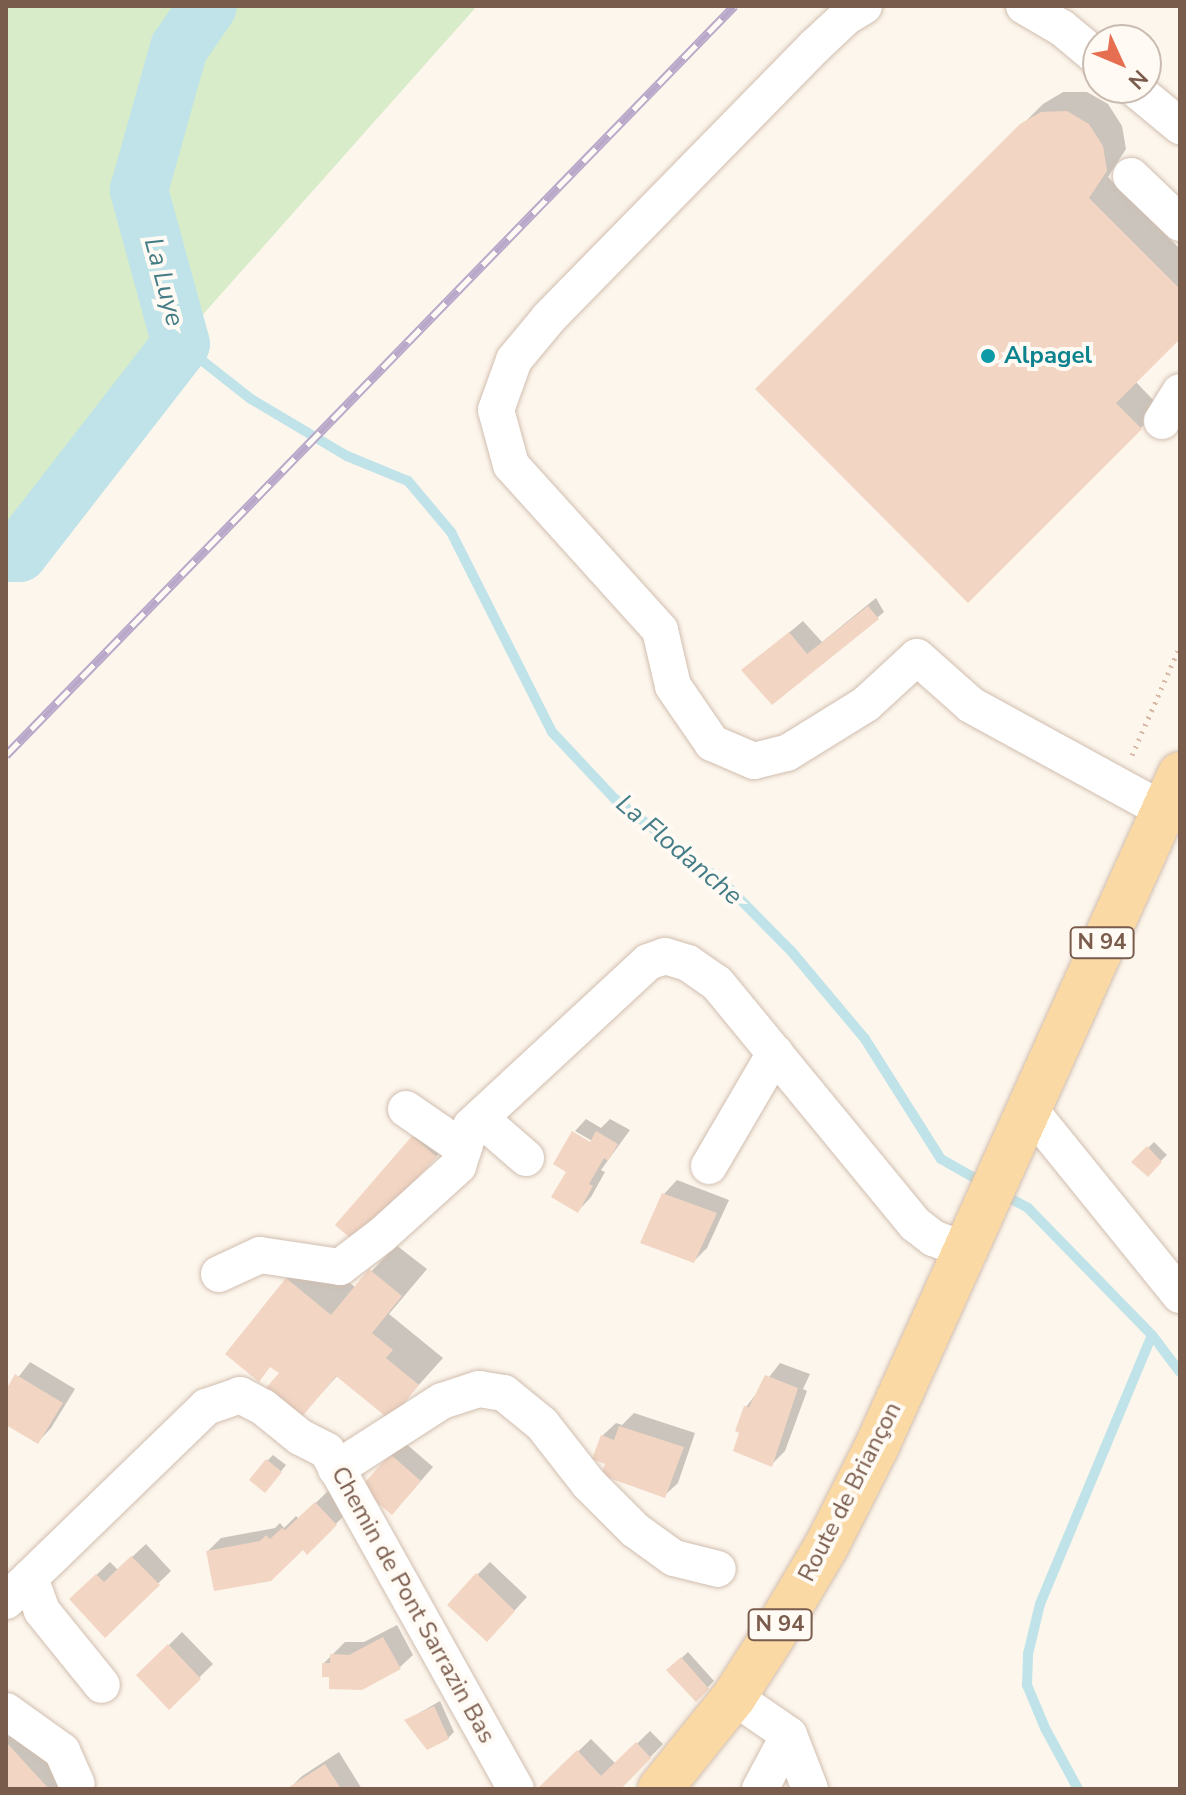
<!DOCTYPE html>
<html>
<head>
<meta charset="utf-8">
<style>
	body { margin:0 }
	#map { position:relative; width:1186px; height:1795px; overflow:hidden; background:#fdf6ec; font-family:"Nunito Sans",sans-serif }
	div>[style] { position:absolute }
	[style*='--x'] { left:calc(var(--x)*1px); top:calc(var(--y)*1px); width:calc(var(--w)*1px); rotate:calc(var(--a)*1deg) }
	.green>* { inset:0; background:#d8ecc9 }
	.shadow>* { inset:0; background:#0003 }
	.stream>* { height:10px; margin:-5px; padding:0 5px; transform-origin:5px; border-radius:5px; background:#bfe3e8 }
	.river>* { height:58px; margin:-29px; padding:0 29px; transform-origin:29px; border-radius:29px; background:#bfe3e8 }
	.building>* { inset:0; background:#f3d5c3 }
	.path>* { height:5px; margin-top:-2.5px; transform-origin:0; background:repeating-linear-gradient(90deg,#d9b8a5 0 2px,transparent 0 8px) }
	.roads { filter:drop-shadow(0 0 2px #d1beb0) drop-shadow(0 0 2px #d1beb0) }
	.minor>* { height:36px; margin:-18px; padding:0 18px; transform-origin:18px; border-radius:18px; background:#fff }
	.major>* { height:44px; margin:-22px; padding:0 22px; transform-origin:22px; border-radius:22px; background:#fbd9a5 }
	.rail>* { height:9px; margin-top:-4.5px; transform-origin:0; background:repeating-linear-gradient(90deg,#fffaf3 0 18px,#b9a8c9 0 36px); box-sizing:border-box; border-block:2px solid #b9a8c9 }
	.dots>* { width:22px; height:22px; translate:-50% -50%; box-sizing:border-box; border:4px solid #fffaf3; border-radius:50% }
	span { translate:-50% -50%; white-space:nowrap; text-align:center; line-height:1.15; -webkit-text-stroke:8px #fffaf3; paint-order:stroke }
	.shield-label span { padding:2px 6px; background:#fffaf3; border:2px solid; border-radius:6px; -webkit-text-stroke-width:0 }
	.shield-label { font-size:22px; color:#7a5c4d; font-weight:700 }
	.culture-label { font-size:24px; color:#0d838f; font-weight:700 }
	.left { translate:0 -50%; text-align:left }
	.street-label { font-size:24px; color:#7a5c4d }
	.water-label { font-size:26px; color:#437c86; font-style:italic }
	.frame { position:absolute; inset:0; border:8px solid #7a5c4d; pointer-events:none }
	.north { position:absolute; left:1082px; top:24px; width:80px; height:80px; box-sizing:border-box; background:#fffaf3; border:2px solid #cabbb1; border-radius:50%; rotate:134deg; font-size:22px; font-weight:700; line-height:32px; text-align:center; color:#7a5c4d }
	.north::after { content:''; display:block; margin:auto; width:28px; height:36px; background:#e76f51; clip-path:polygon(50% 0,100% 100%,50% 72%,0 100%) }
</style>
</head>
<body>
<div id="map">
	<div class="green">
		<i style="clip-path:polygon(6px 6px,477px 6px,182px 338px,6px 548px)"></i>
	</div>
	<div class="shadow">
		<i style="clip-path:polygon(1063px 92px,1087px 92px,1108px 104px,1122px 126px,1126px 149px,1108px 177px,1180px 249px,1180px 336px,1135px 381px,1161px 408px,968px 600px,758px 389px,1043px 104px)"></i>
		<i style="clip-path:polygon(876px 598px,884px 612px,773px 702px,744px 670px,803px 621px,822px 642px)"></i>
		<i style="clip-path:polygon(586px 1119px,601px 1128px,610px 1119px,630px 1130px,601px 1170px,605px 1172px,591px 1197px,578px 1211px,569px 1171px,573px 1132px,597px 1148px,599px 1145px,575px 1131px)"></i>
		<i style="clip-path:polygon(426px 1124px,449px 1143px,369px 1227px,413px 1138px)"></i>
		<i style="clip-path:polygon(1154px 1142px,1167px 1155px,1147px 1174px,1134px 1162px)"></i>
		<i style="clip-path:polygon(677px 1180px,729px 1200px,707px 1248px,694px 1261px,643px 1242px,664px 1194px)"></i>
		<i style="clip-path:polygon(396px 1245px,427px 1269px,389px 1314px,443px 1358px,390px 1417px,338px 1375px,301px 1416px,281px 1373px,287px 1279px,313px 1253px,356px 1288px)"></i>
		<i style="clip-path:polygon(30px 1362px,75px 1389px,51px 1428px,38px 1442px,6px 1422px,6px 1393px)"></i>
		<i style="clip-path:polygon(780px 1363px,810px 1374px,803px 1389px,807px 1391px,785px 1451px,772px 1464px,746px 1407px)"></i>
		<i style="clip-path:polygon(634px 1413px,695px 1433px,678px 1483px,664px 1496px,608px 1463px,602px 1436px,616px 1423px,622px 1425px)"></i>
		<i style="clip-path:polygon(404px 1442px,433px 1467px,405px 1499px,391px 1455px)"></i>
		<i style="clip-path:polygon(273px 1455px,286px 1465px,271px 1484px,267px 1461px)"></i>
		<i style="clip-path:polygon(329px 1490px,349px 1511px,307px 1552px,303px 1548px,208px 1551px,221px 1538px,275px 1528px,280px 1523px,284px 1528px,296px 1516px,299px 1519px)"></i>
		<i style="clip-path:polygon(146px 1544px,171px 1571px,105px 1635px,71px 1599px,110px 1562px,118px 1570px)"></i>
		<i style="clip-path:polygon(490px 1562px,527px 1597px,500px 1626px,477px 1575px)"></i>
		<i style="clip-path:polygon(397px 1625px,413px 1655px,399px 1668px,331px 1675px,324px 1663px,345px 1642px,364px 1642px)"></i>
		<i style="clip-path:polygon(182px 1632px,213px 1664px,169px 1707px,139px 1675px)"></i>
		<i style="clip-path:polygon(688px 1652px,714px 1681px,696px 1699px,669px 1670px)"></i>
		<i style="clip-path:polygon(440px 1701px,454px 1732px,448px 1738px,407px 1720px)"></i>
		<i style="clip-path:polygon(18px 1728px,74px 1789px,6px 1789px,6px 1739px)"></i>
		<i style="clip-path:polygon(650px 1731px,663px 1744px,619px 1789px,539px 1789px,591px 1739px,616px 1764px)"></i>
		<i style="clip-path:polygon(339px 1752px,362px 1789px,289px 1789px,302px 1776px)"></i>
	</div>
	<div class="stream">
		<i style="--x:181;--y:344;--w:89;--a:38.2"></i>
		<i style="--x:251;--y:399;--w:112;--a:30.7"></i>
		<i style="--x:347;--y:456;--w:66;--a:22.3"></i>
		<i style="--x:408;--y:481;--w:67;--a:49.9"></i>
		<i style="--x:451;--y:532;--w:224;--a:63.2"></i>
		<i style="--x:552;--y:732;--w:92;--a:46.8"></i>
		<i style="--x:615;--y:799;--w:140;--a:37.8"></i>
		<i style="--x:726;--y:885;--w:94;--a:45.4"></i>
		<i style="--x:792;--y:952;--w:114;--a:50"></i>
		<i style="--x:865;--y:1039;--w:142;--a:57.7"></i>
		<i style="--x:941;--y:1159;--w:51;--a:29.6"></i>
		<i style="--x:1002;--y:1194;--w:30;--a:28"></i>
		<i style="--x:1028;--y:1208;--w:177;--a:45.7"></i>
		<i style="--x:1152;--y:1335;--w:46;--a:52.9"></i>
		<i style="--x:1078;--y:1789;--w:69;--a:-118.4"></i>
		<i style="--x:1045;--y:1728;--w:47;--a:-112.7"></i>
		<i style="--x:1027;--y:1685;--w:31;--a:-88"></i>
		<i style="--x:1028;--y:1654;--w:51;--a:-76.5"></i>
		<i style="--x:1040;--y:1604;--w:291;--a:-67.4"></i>
	</div>
	<div class="river">
		<i style="--x:6;--y:553;--w:13;--a:0"></i>
		<i style="--x:19;--y:553;--w:264;--a:-52.2"></i>
		<i style="--x:181;--y:344;--w:160;--a:-105.3"></i>
		<i style="--x:139;--y:190;--w:148;--a:-74.3"></i>
		<i style="--x:179;--y:48;--w:51;--a:-55.4"></i>
	</div>
	<div class="building">
		<i style="clip-path:polygon(1067px 111px,1089px 124px,1103px 146px,1107px 171px,1089px 198px,1180px 289px,1180px 339px,1116px 403px,1142px 429px,968px 603px,755px 389px,1020px 124px,1041px 112px)"></i>
		<i style="clip-path:polygon(868px 606px,879px 619px,772px 705px,741px 670px,789px 632px,807px 654px)"></i>
		<i style="clip-path:polygon(572px 1131px,590px 1142px,596px 1131px,618px 1144px,608px 1161px,604px 1158px,589px 1184px,593px 1186px,578px 1213px,551px 1197px,566px 1172px,553px 1164px)"></i>
		<i style="clip-path:polygon(412px 1136px,437px 1157px,356px 1243px,335px 1225px)"></i>
		<i style="clip-path:polygon(1147px 1146px,1162px 1162px,1148px 1177px,1131px 1162px)"></i>
		<i style="clip-path:polygon(662px 1193px,717px 1213px,694px 1263px,640px 1243px)"></i>
		<i style="clip-path:polygon(369px 1269px,402px 1296px,372px 1333px,393px 1350px,386px 1358px,419px 1385px,390px 1420px,336px 1376px,301px 1418px,265px 1389px,279px 1373px,270px 1367px,259px 1382px,225px 1354px,286px 1278px,331px 1315px)"></i>
		<i style="clip-path:polygon(15px 1374px,63px 1403px,38px 1444px,6px 1425px,6px 1390px)"></i>
		<i style="clip-path:polygon(765px 1375px,798px 1388px,772px 1467px,733px 1451px,739px 1433px,735px 1431px,744px 1406px,749px 1407px)"></i>
		<i style="clip-path:polygon(619px 1426px,684px 1447px,665px 1498px,601px 1475px,605px 1464px,592px 1459px,601px 1435px,614px 1440px)"></i>
		<i style="clip-path:polygon(390px 1454px,421px 1481px,392px 1515px,360px 1488px)"></i>
		<i style="clip-path:polygon(266px 1459px,282px 1472px,265px 1493px,249px 1480px)"></i>
		<i style="clip-path:polygon(315px 1502px,337px 1525px,307px 1555px,303px 1550px,271px 1581px,214px 1591px,206px 1551px,260px 1541px,266px 1535px,270px 1539px,282px 1528px,285px 1530px)"></i>
		<i style="clip-path:polygon(131px 1556px,160px 1585px,105px 1638px,69px 1599px,96px 1574px,104px 1582px)"></i>
		<i style="clip-path:polygon(476px 1573px,515px 1611px,487px 1642px,447px 1605px)"></i>
		<i style="clip-path:polygon(383px 1637px,401px 1669px,362px 1690px,329px 1689px,329px 1677px,322px 1677px,322px 1663px,330px 1663px,330px 1654px,349px 1655px)"></i>
		<i style="clip-path:polygon(168px 1644px,201px 1679px,169px 1710px,136px 1675px)"></i>
		<i style="clip-path:polygon(681px 1657px,709px 1689px,696px 1702px,666px 1670px)"></i>
		<i style="clip-path:polygon(434px 1706px,449px 1739px,427px 1750px,404px 1720px)"></i>
		<i style="clip-path:polygon(6px 1742px,49px 1789px,6px 1789px)"></i>
		<i style="clip-path:polygon(636px 1742px,651px 1758px,621px 1789px,537px 1789px,577px 1750px,601px 1776px)"></i>
		<i style="clip-path:polygon(325px 1764px,341px 1789px,286px 1789px)"></i>
	</div>
	<div class="path">
		<i style="--x:1132;--y:755;--w:119;--a:-66.2"></i>
	</div>
	<div class="roads">
		<div class="minor">
			<i style="--x:864;--y:6;--w:21;--a:149"></i>
			<i style="--x:846;--y:17;--w:44;--a:136.8"></i>
			<i style="--x:814;--y:47;--w:380;--a:134.4"></i>
			<i style="--x:548;--y:319;--w:53;--a:129.7"></i>
			<i style="--x:514;--y:360;--w:53;--a:109.8"></i>
			<i style="--x:496;--y:410;--w:57;--a:74.7"></i>
			<i style="--x:511;--y:465;--w:222;--a:47.9"></i>
			<i style="--x:660;--y:630;--w:57;--a:76.9"></i>
			<i style="--x:673;--y:686;--w:69;--a:55.6"></i>
			<i style="--x:712;--y:743;--w:46;--a:23.2"></i>
			<i style="--x:754;--y:761;--w:34;--a:-14"></i>
			<i style="--x:787;--y:753;--w:93;--a:-31.8"></i>
			<i style="--x:866;--y:704;--w:69;--a:-42.7"></i>
			<i style="--x:917;--y:657;--w:72;--a:41.6"></i>
			<i style="--x:971;--y:705;--w:219;--a:28.7"></i>
			<i style="--x:1024;--y:6;--w:44;--a:30.1"></i>
			<i style="--x:1062;--y:28;--w:47;--a:39.8"></i>
			<i style="--x:1134;--y:88;--w:60;--a:39.6"></i>
			<i style="--x:1131;--y:176;--w:68;--a:43.8"></i>
			<i style="--x:1162;--y:421;--w:34;--a:-58"></i>
			<i style="--x:406;--y:1109;--w:70;--a:34.6"></i>
			<i style="--x:1025;--y:1113;--w:16;--a:30"></i>
			<i style="--x:1039;--y:1121;--w:224;--a:51"></i>
			<i style="--x:480;--y:1118;--w:61;--a:41"></i>
			<i style="--x:709;--y:1166;--w:131;--a:-59.7"></i>
			<i style="--x:219;--y:1274;--w:45;--a:-24.9"></i>
			<i style="--x:260;--y:1255;--w:81;--a:8.5"></i>
			<i style="--x:340;--y:1267;--w:53;--a:-37.3"></i>
			<i style="--x:382;--y:1235;--w:103;--a:-42.2"></i>
			<i style="--x:458;--y:1166;--w:42;--a:-72"></i>
			<i style="--x:471;--y:1126;--w:241;--a:-42.8"></i>
			<i style="--x:648;--y:962;--w:18;--a:-19"></i>
			<i style="--x:665;--y:956;--w:24;--a:17"></i>
			<i style="--x:688;--y:963;--w:35;--a:35"></i>
			<i style="--x:717;--y:983;--w:312;--a:50.6"></i>
			<i style="--x:915;--y:1224;--w:23;--a:38"></i>
			<i style="--x:933;--y:1238;--w:33;--a:21"></i>
			<i style="--x:336;--y:1469;--w:126;--a:-32.7"></i>
			<i style="--x:442;--y:1401;--w:39;--a:-18"></i>
			<i style="--x:479;--y:1389;--w:25;--a:9"></i>
			<i style="--x:504;--y:1393;--w:49;--a:39.2"></i>
			<i style="--x:542;--y:1424;--w:76;--a:51.9"></i>
			<i style="--x:589;--y:1484;--w:65;--a:45"></i>
			<i style="--x:635;--y:1530;--w:48;--a:35.7"></i>
			<i style="--x:674;--y:1558;--w:45;--a:14"></i>
			<i style="--x:30;--y:1578;--w:35;--a:70"></i>
			<i style="--x:42;--y:1611;--w:95;--a:51"></i>
			<i style="--x:6;--y:1601;--w:279;--a:-44.1"></i>
			<i style="--x:206;--y:1407;--w:36;--a:-19"></i>
			<i style="--x:240;--y:1395;--w:26;--a:28"></i>
			<i style="--x:263;--y:1407;--w:48;--a:39"></i>
			<i style="--x:300;--y:1437;--w:30;--a:27"></i>
			<i style="--x:327;--y:1451;--w:387;--a:60.8"></i>
			<i style="--x:734;--y:1697;--w:67;--a:34.6"></i>
			<i style="--x:789;--y:1735;--w:58;--a:68.7"></i>
			<i style="--x:6;--y:1711;--w:69;--a:35.5"></i>
			<i style="--x:62;--y:1751;--w:36;--a:66"></i>
			<i style="--x:760;--y:1789;--w:61;--a:-61.8"></i>
		</div>
		<div class="major">
			<i style="--x:660;--y:1789;--w:118;--a:-51.2"></i>
			<i style="--x:734;--y:1697;--w:72;--a:-57.4"></i>
			<i style="--x:773;--y:1636;--w:106;--a:-59.3"></i>
			<i style="--x:827;--y:1545;--w:111;--a:-63.2"></i>
			<i style="--x:877;--y:1446;--w:737;--a:-65.73"></i>
		</div>
	</div>
	<div class="rail">
		<i style="--x:6;--y:755;--w:1045;--a:-45.81"></i>
	</div>
	<div class="dots">
		<i style="left:988px;top:356px;background:#0f9aa8"></i>
	</div>
	<div class="shield-label">
		<span style="left:1102px;top:943px">N 94</span>
		<span style="left:780px;top:1625px">N 94</span>
	</div>
	<div class="culture-label">
		<span class="left" style="left:1004px;top:356px">Alpagel</span>
	</div>
	<div class="street-label">
		<span style="left:850px;top:1492px;rotate:-63deg">Route de Briançon</span>
		<span style="left:413px;top:1605px;rotate:61deg">Chemin de Pont Sarrazin Bas</span>
	</div>
	<div class="water-label">
		<span style="left:164px;top:282px;rotate:75deg">La Luye</span>
		<span style="left:679px;top:850px;rotate:40deg">La Flodanche</span>
	</div>
	<div class="frame"></div>
	<div class="north">N</div>
</div>
</body>
</html>
